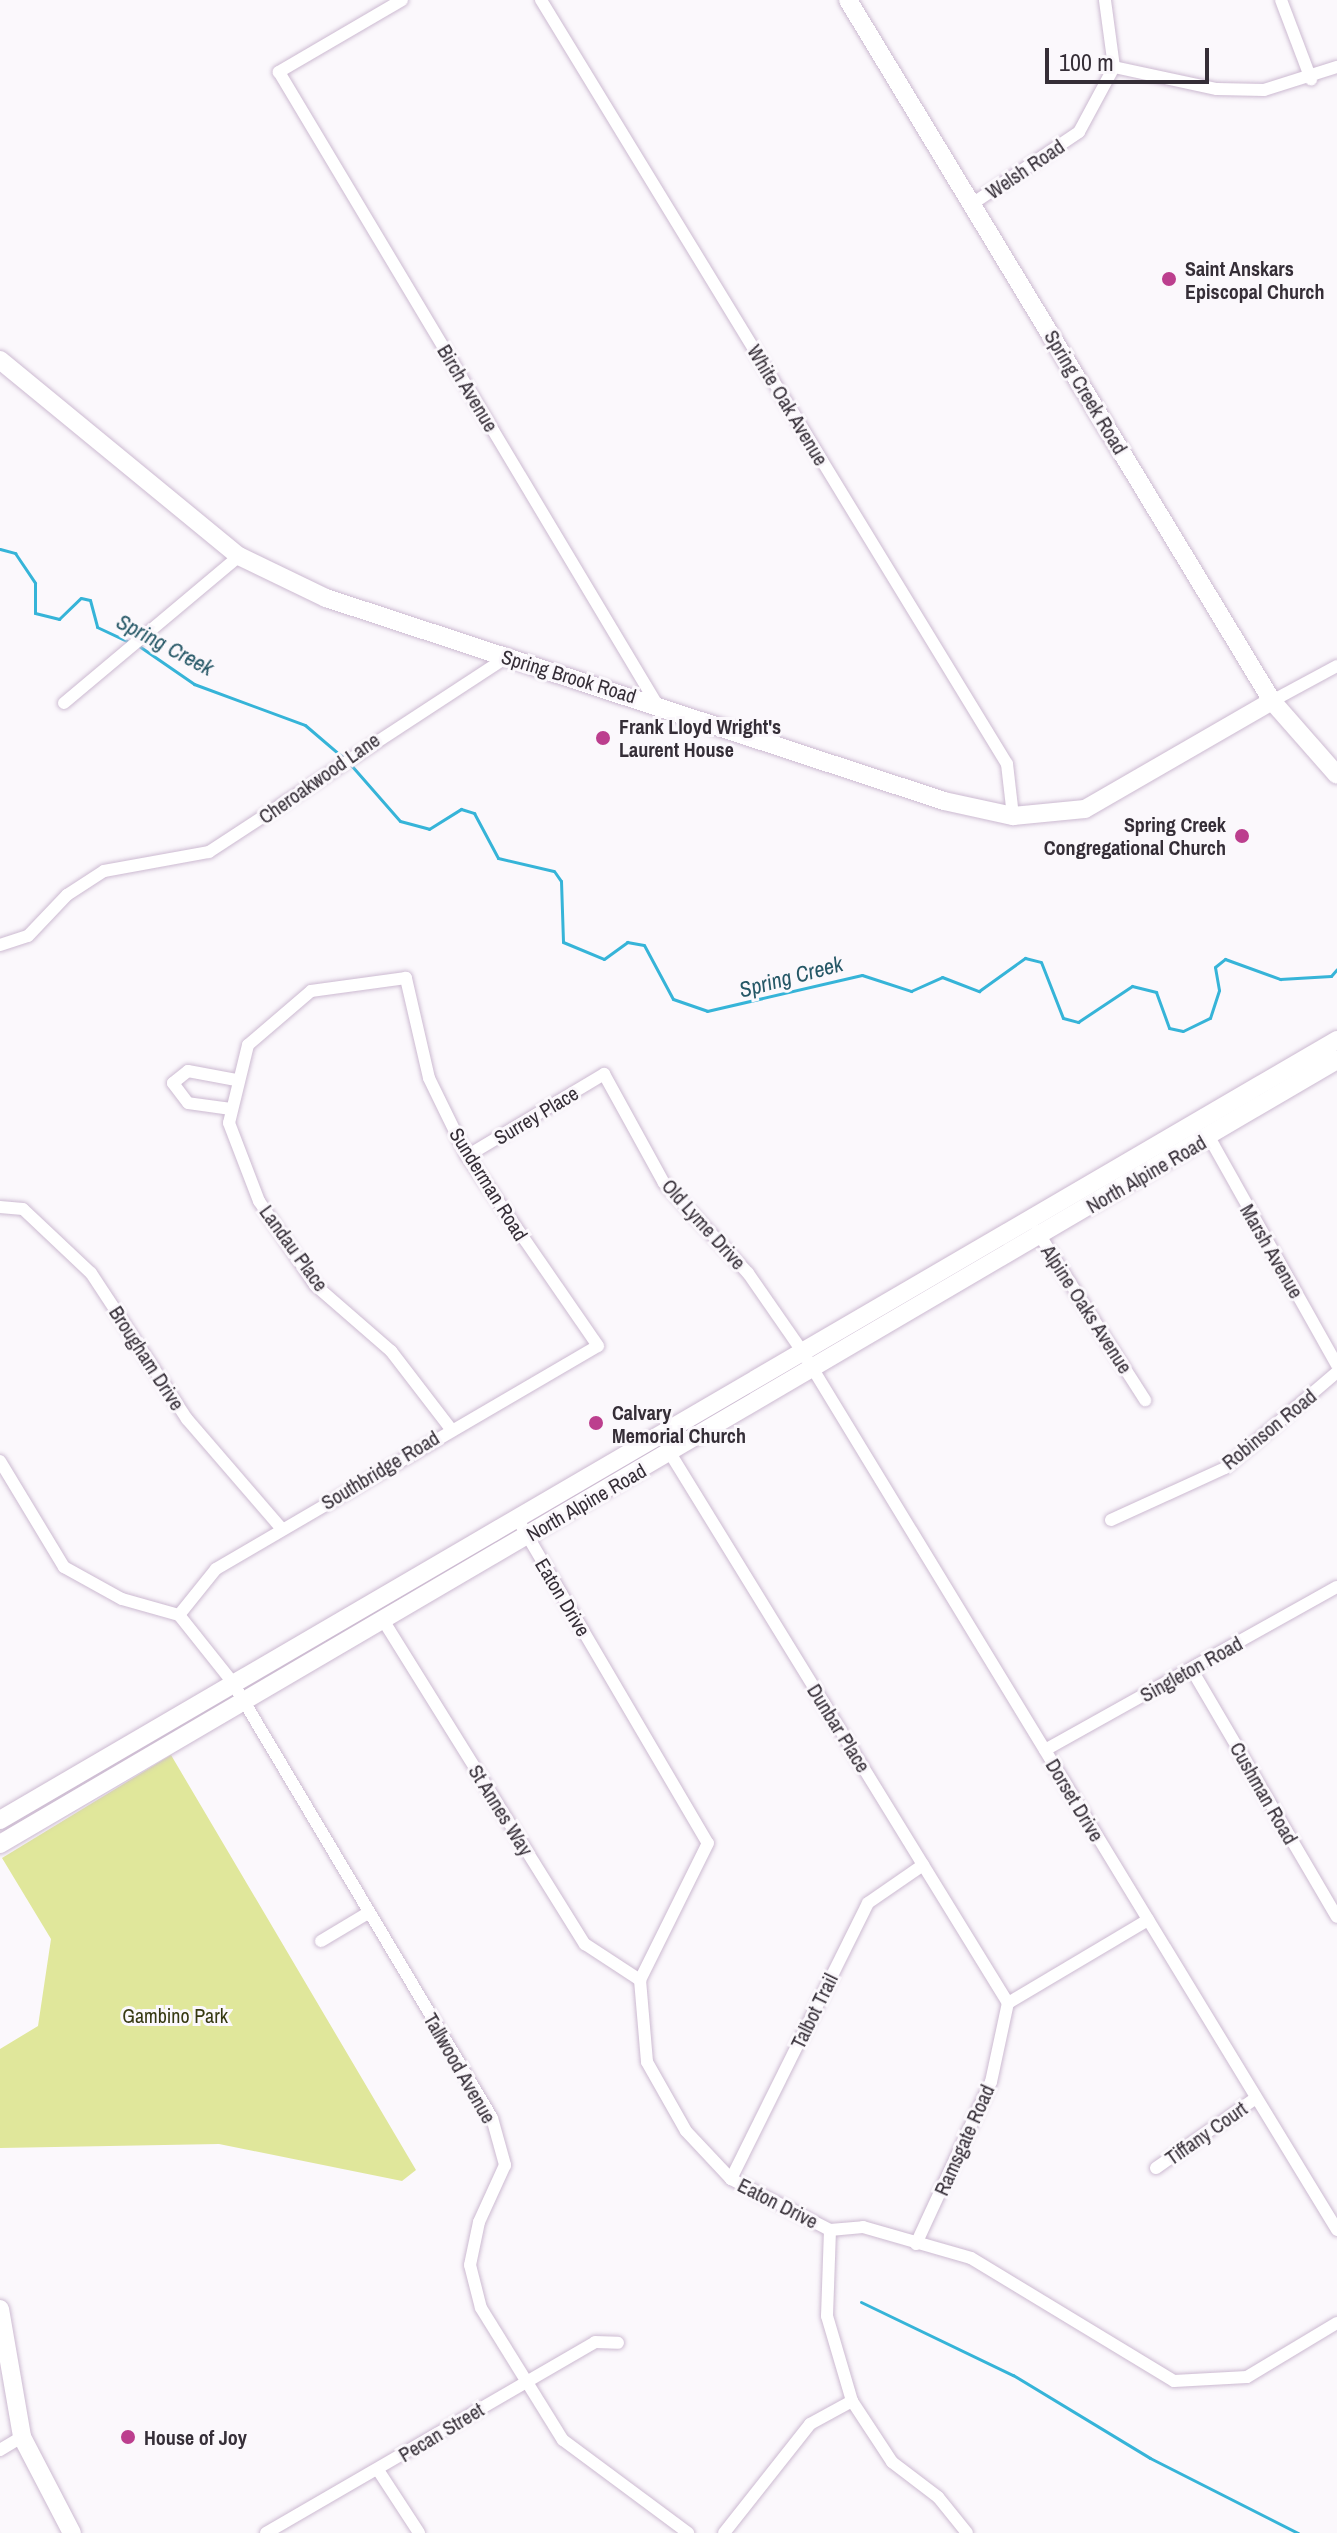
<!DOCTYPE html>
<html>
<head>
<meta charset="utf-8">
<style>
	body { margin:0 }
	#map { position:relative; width:1337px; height:2533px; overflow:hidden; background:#fbf8fc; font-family:"Archivo Narrow",sans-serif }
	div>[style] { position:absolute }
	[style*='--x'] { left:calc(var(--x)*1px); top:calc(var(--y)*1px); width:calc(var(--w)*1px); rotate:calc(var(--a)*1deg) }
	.green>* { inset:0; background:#e0e79b }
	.stream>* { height:3px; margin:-1.5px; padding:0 1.5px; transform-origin:1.5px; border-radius:1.5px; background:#36b4d8 }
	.roads { filter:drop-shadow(0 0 2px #ccbad1) drop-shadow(0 0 2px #ccbad1) }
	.street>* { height:12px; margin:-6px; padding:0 6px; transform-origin:6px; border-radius:6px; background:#fff }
	.secondary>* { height:18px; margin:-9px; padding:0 9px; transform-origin:9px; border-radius:9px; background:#fff }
	.dots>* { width:22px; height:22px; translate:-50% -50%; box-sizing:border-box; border:4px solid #fbf8fc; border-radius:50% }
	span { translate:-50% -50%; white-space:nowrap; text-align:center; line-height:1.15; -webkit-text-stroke:6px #fbf8fc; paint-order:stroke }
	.street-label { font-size:20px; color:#352e37 }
	.poi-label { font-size:20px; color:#352e37; font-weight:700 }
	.left { translate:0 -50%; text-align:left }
	.right { translate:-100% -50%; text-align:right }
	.park-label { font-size:20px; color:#363911 }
	.water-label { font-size:22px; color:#255766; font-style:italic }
	.scale { position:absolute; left:1045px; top:48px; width:164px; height:36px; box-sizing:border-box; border:4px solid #352e37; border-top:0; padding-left:10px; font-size:24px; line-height:28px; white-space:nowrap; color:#352e37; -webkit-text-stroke:6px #fbf8fc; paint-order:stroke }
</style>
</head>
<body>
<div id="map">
	<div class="green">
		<i style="clip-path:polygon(171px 1755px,416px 2170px,402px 2181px,219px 2144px,0 2148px,0 2049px,38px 2026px,51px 1939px,2px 1858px)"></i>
	</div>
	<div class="stream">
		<i style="--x:0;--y:549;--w:16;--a:15"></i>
		<i style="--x:15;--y:553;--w:36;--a:56"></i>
		<i style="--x:35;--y:583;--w:30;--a:90"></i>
		<i style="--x:35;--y:613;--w:25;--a:14"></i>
		<i style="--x:59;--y:619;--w:30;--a:-44"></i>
		<i style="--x:81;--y:598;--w:9;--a:13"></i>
		<i style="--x:90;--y:600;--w:28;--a:75"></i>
		<i style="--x:97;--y:627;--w:35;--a:25"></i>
		<i style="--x:139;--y:646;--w:67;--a:34.6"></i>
		<i style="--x:194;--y:684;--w:118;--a:20.3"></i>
		<i style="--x:305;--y:725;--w:54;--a:40.5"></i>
		<i style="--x:351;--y:765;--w:74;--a:48.8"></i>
		<i style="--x:400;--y:821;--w:30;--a:15"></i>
		<i style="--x:429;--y:829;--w:38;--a:-32"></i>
		<i style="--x:461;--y:809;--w:14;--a:17"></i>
		<i style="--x:474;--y:813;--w:51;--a:61.9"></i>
		<i style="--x:498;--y:858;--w:57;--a:13.1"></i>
		<i style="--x:554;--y:871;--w:12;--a:55"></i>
		<i style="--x:561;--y:881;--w:61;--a:88.1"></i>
		<i style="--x:563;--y:942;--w:44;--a:22.5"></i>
		<i style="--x:604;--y:959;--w:29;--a:-36"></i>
		<i style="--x:627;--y:942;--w:17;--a:10"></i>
		<i style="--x:644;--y:945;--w:61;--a:61.8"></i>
		<i style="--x:673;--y:999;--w:36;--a:19"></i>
		<i style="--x:707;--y:1011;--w:159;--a:-13.1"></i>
		<i style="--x:862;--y:975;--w:52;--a:18.1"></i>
		<i style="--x:911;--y:991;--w:34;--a:-24"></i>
		<i style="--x:942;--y:977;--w:40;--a:21"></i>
		<i style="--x:979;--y:991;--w:57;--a:-35.7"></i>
		<i style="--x:1025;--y:958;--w:16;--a:14"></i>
		<i style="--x:1041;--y:962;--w:60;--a:68.6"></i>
		<i style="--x:1063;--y:1018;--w:16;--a:15"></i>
		<i style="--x:1078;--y:1022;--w:65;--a:-33.7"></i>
		<i style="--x:1132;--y:986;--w:25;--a:14"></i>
		<i style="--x:1156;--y:992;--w:38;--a:70"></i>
		<i style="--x:1169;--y:1028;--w:14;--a:12"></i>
		<i style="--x:1183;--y:1031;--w:30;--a:-26"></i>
		<i style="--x:1210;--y:1018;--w:29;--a:-72"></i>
		<i style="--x:1219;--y:990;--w:23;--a:-100"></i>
		<i style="--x:1215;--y:967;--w:13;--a:-39"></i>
		<i style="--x:1225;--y:959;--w:59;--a:20"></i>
		<i style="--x:1280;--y:979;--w:51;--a:-3.4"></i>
		<i style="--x:1331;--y:976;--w:9;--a:-49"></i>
		<i style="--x:861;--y:2302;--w:169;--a:25.7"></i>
		<i style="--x:1013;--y:2375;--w:160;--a:31.2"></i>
		<i style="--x:1150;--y:2458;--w:166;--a:26.9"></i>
	</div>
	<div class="roads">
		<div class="street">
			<i style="--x:402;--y:0;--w:143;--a:149.7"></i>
			<i style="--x:279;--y:72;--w:735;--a:59.14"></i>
			<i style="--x:541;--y:0;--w:895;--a:58.62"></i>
			<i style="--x:1007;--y:764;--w:52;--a:83.4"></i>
			<i style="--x:1281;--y:0;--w:85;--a:69.2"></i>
			<i style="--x:1114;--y:67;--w:105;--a:12.1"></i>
			<i style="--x:1217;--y:89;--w:47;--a:1.2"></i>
			<i style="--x:1264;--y:90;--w:77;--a:-17.5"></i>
			<i style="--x:972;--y:204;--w:129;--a:-33.9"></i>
			<i style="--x:1079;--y:132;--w:74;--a:-61.7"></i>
			<i style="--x:1114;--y:67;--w:68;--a:-97.7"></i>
			<i style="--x:1272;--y:701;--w:74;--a:-28.3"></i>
			<i style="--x:64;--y:703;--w:229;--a:-40"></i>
			<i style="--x:0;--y:945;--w:29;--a:-18"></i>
			<i style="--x:28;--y:936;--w:57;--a:-46.4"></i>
			<i style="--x:67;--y:895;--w:44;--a:-33"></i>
			<i style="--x:104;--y:871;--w:107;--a:-10.3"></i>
			<i style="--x:209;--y:852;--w:356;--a:-33.2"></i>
			<i style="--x:231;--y:1109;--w:43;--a:-172.1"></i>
			<i style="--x:188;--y:1103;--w:25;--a:-127"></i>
			<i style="--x:173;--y:1083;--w:19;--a:-39"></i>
			<i style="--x:188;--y:1071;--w:49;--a:10.6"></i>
			<i style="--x:1209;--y:1137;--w:261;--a:60.7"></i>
			<i style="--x:467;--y:1156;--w:160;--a:-30.9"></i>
			<i style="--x:604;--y:1074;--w:124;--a:61.2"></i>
			<i style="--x:664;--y:1183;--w:123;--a:47"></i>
			<i style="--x:748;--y:1273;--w:95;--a:55.3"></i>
			<i style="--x:802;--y:1351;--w:1029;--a:58.67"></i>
			<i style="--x:0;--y:1207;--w:23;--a:5"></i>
			<i style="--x:23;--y:1209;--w:93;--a:43.3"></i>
			<i style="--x:91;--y:1273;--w:175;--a:56.7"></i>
			<i style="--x:187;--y:1419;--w:145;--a:49.2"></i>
			<i style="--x:1037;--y:1231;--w:201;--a:57.4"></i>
			<i style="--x:670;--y:1453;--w:646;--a:58.43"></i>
			<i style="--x:0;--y:1461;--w:124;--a:58.9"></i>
			<i style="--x:64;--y:1567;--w:66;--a:28.9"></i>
			<i style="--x:122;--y:1599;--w:59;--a:15.7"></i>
			<i style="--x:179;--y:1615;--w:87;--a:51.5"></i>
			<i style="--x:233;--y:1683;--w:506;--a:59.23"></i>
			<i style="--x:492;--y:2118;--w:49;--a:74.5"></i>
			<i style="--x:505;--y:2165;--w:63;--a:114.5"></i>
			<i style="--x:479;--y:2222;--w:44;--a:101.8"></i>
			<i style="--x:470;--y:2265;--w:44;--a:75.7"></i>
			<i style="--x:481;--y:2308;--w:155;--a:58.2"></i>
			<i style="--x:563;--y:2440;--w:156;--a:36.6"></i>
			<i style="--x:517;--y:1518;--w:377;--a:59.6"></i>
			<i style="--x:708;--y:1843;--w:153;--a:116.4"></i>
			<i style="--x:640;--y:1980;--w:82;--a:85.1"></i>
			<i style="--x:647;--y:2062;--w:79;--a:60.5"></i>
			<i style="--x:686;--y:2131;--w:66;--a:46.8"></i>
			<i style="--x:731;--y:2179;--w:111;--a:27.3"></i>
			<i style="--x:830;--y:2230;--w:33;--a:-5"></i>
			<i style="--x:863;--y:2227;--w:112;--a:16"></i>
			<i style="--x:971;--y:2258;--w:237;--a:31.2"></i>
			<i style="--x:1174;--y:2381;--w:73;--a:-3.1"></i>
			<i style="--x:1247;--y:2377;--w:105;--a:-31"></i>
			<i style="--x:1111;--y:1520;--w:125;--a:-24.5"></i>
			<i style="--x:1225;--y:1468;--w:148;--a:-40.6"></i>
			<i style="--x:179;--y:1615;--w:59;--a:-51.2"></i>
			<i style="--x:216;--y:1569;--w:442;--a:-30.3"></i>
			<i style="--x:598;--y:1346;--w:231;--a:-124.6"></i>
			<i style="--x:467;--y:1156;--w:87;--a:-116"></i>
			<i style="--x:429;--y:1078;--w:103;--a:-103"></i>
			<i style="--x:406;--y:978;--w:96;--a:172.2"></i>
			<i style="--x:311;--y:991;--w:83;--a:139.4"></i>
			<i style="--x:248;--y:1045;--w:80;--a:103.7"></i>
			<i style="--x:229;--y:1123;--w:84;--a:69"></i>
			<i style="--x:259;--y:1201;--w:101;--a:56.3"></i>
			<i style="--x:315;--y:1285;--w:101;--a:41"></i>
			<i style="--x:391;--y:1351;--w:97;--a:52.5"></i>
			<i style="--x:383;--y:1620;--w:382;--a:58.1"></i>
			<i style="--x:585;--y:1944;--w:66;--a:33.2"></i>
			<i style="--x:1192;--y:1670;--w:286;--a:59.6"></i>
			<i style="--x:1045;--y:1750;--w:334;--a:-29.2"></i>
			<i style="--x:321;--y:1941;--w:55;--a:-30.8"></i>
			<i style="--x:1156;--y:2168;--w:122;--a:-35"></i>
			<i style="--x:731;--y:2179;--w:308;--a:-63.6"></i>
			<i style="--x:868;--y:1903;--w:67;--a:-34.6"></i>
			<i style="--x:830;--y:2230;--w:86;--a:92"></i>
			<i style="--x:827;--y:2316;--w:89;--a:73.6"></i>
			<i style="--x:852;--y:2401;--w:73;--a:56.7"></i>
			<i style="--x:892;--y:2462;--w:58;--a:37.3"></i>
			<i style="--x:938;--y:2497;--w:46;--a:51.1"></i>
			<i style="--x:916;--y:2244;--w:179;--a:-65.2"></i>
			<i style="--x:991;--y:2082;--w:81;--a:-77.9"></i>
			<i style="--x:1008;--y:2003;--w:163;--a:-30.7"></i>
			<i style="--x:0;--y:2450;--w:26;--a:-31"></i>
			<i style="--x:378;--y:2470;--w:75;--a:56.9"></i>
			<i style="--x:266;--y:2533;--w:380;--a:-30.1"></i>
			<i style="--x:595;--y:2342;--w:23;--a:2"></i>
			<i style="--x:724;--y:2533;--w:139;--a:-51.7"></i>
			<i style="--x:810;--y:2424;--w:48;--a:-28.7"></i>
		</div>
		<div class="secondary">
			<i style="--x:848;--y:0;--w:819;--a:58.83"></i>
			<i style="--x:1272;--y:701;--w:98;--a:48.7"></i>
			<i style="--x:0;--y:360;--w:309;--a:39.4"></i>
			<i style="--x:239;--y:556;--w:97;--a:25.8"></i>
			<i style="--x:326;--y:598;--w:650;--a:18.18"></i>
			<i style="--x:944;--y:801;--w:71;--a:12.3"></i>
			<i style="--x:1013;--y:816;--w:72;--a:-5.6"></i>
			<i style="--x:1085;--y:809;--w:216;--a:-30"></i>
			<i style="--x:0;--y:1820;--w:1548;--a:-30.26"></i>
			<i style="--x:0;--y:1844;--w:1550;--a:-30.39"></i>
			<i style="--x:0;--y:2309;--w:130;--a:80.2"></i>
			<i style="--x:22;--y:2437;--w:108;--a:62.5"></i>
		</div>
	</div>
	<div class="dots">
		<i style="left:1169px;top:279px;background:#bc3f8e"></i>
		<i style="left:603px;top:738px;background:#bc3f8e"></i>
		<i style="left:1242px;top:836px;background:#bc3f8e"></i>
		<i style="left:596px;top:1423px;background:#bc3f8e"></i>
		<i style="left:128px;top:2437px;background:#bc3f8e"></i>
	</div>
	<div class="street-label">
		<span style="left:1025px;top:169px;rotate:-34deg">Welsh Road</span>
		<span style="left:468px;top:388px;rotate:59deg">Birch Avenue</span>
		<span style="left:1086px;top:392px;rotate:59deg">Spring Creek Road</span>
		<span style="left:788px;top:405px;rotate:59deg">White Oak Avenue</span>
		<span style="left:569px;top:676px;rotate:17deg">Spring Brook Road</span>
		<span style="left:319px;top:778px;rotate:-35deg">Cheroakwood Lane</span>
		<span style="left:536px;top:1115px;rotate:-31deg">Surrey Place</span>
		<span style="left:1146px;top:1174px;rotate:-30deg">North Alpine Road</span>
		<span style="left:489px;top:1184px;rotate:58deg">Sunderman Road</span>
		<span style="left:704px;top:1224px;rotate:48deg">Old Lyme Drive</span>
		<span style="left:294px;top:1248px;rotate:54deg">Landau Place</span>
		<span style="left:1272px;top:1251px;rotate:60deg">Marsh Avenue</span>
		<span style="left:1087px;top:1309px;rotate:57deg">Alpine Oaks Avenue</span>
		<span style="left:147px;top:1358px;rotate:57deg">Brougham Drive</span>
		<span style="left:1269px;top:1429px;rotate:-39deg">Robinson Road</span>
		<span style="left:380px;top:1470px;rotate:-31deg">Southbridge Road</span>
		<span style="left:586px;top:1502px;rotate:-30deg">North Alpine Road</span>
		<span style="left:563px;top:1597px;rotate:59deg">Eaton Drive</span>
		<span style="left:1191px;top:1669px;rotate:-29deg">Singleton Road</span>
		<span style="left:839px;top:1728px;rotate:58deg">Dunbar Place</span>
		<span style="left:1264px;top:1793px;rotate:60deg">Cushman Road</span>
		<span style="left:1075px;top:1800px;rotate:59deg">Dorset Drive</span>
		<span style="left:501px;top:1810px;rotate:58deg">St Annes Way</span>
		<span style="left:814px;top:2011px;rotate:-64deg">Talbot Trail</span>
		<span style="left:460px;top:2068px;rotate:60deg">Tallwood Avenue</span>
		<span style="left:1206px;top:2133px;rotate:-35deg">Tiffany Court</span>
		<span style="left:964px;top:2140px;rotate:-66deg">Ramsgate Road</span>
		<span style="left:778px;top:2203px;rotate:27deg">Eaton Drive</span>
		<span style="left:441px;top:2432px;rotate:-31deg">Pecan Street</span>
	</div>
	<div class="poi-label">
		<span class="left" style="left:1185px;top:280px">Saint Anskars<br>Episcopal Church</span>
		<span class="left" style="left:619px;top:738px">Frank Lloyd Wright's<br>Laurent House</span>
		<span class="right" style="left:1226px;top:836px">Spring Creek<br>Congregational Church</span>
		<span class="left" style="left:612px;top:1424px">Calvary<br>Memorial Church</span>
		<span class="left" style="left:144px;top:2437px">House of Joy</span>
	</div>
	<div class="park-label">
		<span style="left:175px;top:2015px">Gambino Park</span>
	</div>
	<div class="water-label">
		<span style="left:165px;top:645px;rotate:28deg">Spring Creek</span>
		<span style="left:791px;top:977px;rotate:-15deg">Spring Creek</span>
	</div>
	<div class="scale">100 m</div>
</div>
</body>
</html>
